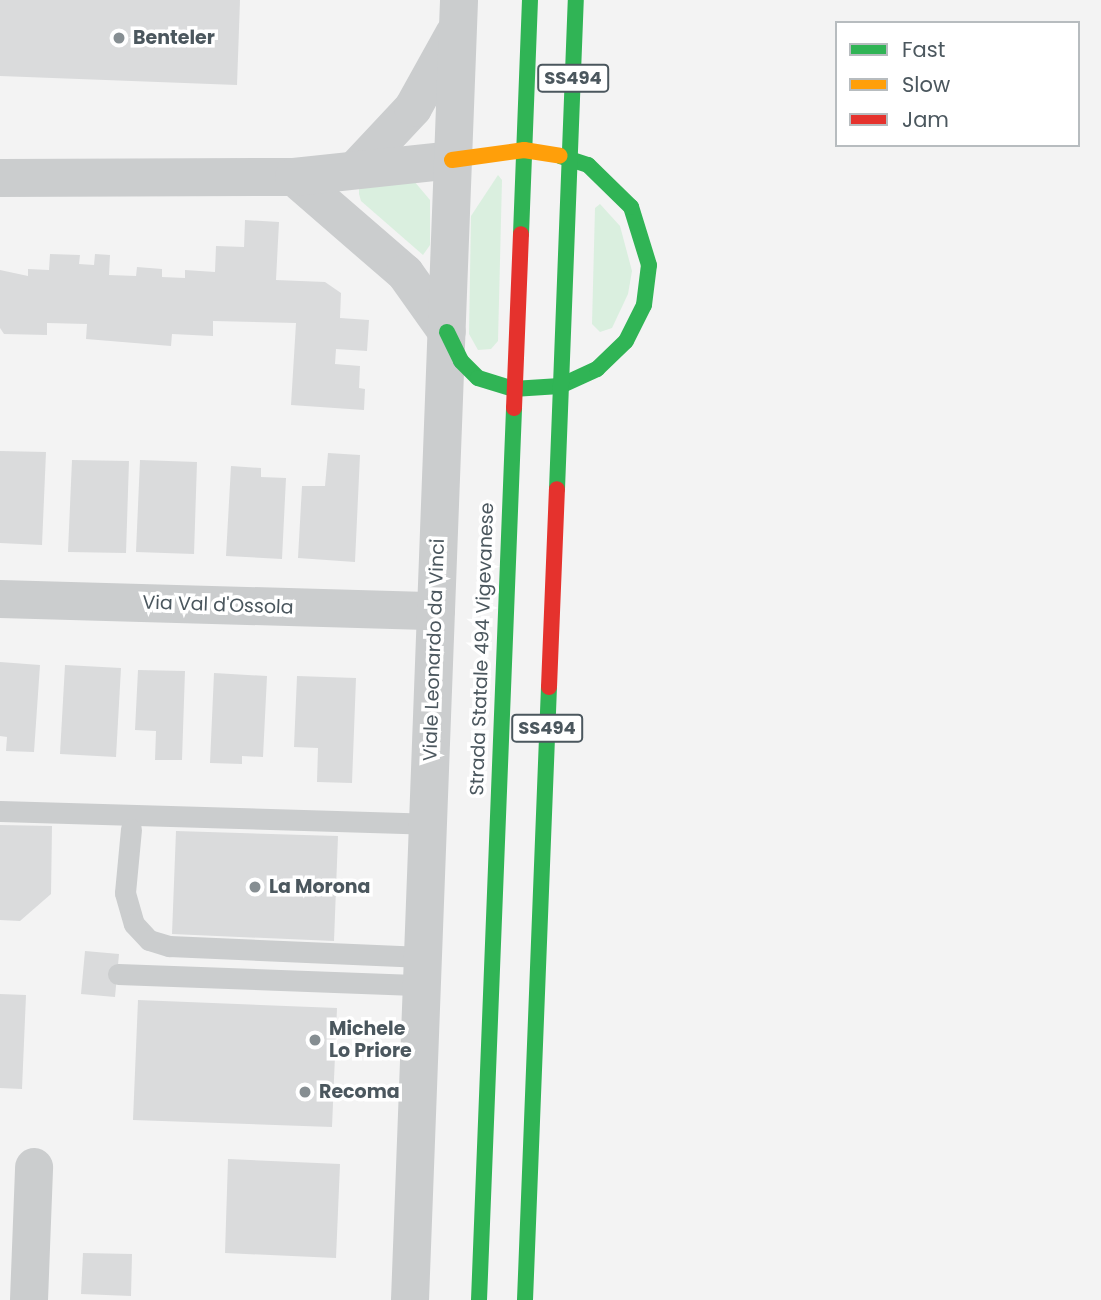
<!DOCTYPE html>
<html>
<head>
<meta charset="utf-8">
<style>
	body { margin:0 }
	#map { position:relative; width:1101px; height:1300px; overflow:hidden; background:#f3f3f3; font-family:Poppins,sans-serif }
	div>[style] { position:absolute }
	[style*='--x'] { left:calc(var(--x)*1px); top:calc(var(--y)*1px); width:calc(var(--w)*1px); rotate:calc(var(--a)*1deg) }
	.green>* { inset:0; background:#daefdf }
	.building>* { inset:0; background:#dadbdc }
	.lane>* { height:21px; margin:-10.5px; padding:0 10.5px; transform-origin:10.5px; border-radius:10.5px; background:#cbcdce }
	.street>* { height:38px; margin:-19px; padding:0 19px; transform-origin:19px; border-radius:19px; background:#cbcdce }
	.fast>* { height:16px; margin:-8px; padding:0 8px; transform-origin:8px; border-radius:8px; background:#30b455 }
	.slow>* { height:16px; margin:-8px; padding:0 8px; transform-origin:8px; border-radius:8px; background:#ff9f0a }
	.jam>* { height:16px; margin:-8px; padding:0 8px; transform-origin:8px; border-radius:8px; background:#e5322d }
	.dots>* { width:19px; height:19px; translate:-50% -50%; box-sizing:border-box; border:4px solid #fff; border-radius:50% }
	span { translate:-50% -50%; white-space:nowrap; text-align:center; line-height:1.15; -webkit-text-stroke:7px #fff; paint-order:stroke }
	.shield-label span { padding:2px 5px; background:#fff; border:2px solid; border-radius:5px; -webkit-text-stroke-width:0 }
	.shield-label { font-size:18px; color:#4b575e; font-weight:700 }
	.poi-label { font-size:19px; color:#4b575e; font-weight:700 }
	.left { translate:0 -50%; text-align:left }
	.street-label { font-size:19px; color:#4b575e }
	.legend { position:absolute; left:835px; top:21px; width:245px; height:126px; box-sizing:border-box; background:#fff; border:2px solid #b7bcbf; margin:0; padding:9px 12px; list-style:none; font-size:21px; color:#4b575e }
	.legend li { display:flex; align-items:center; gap:14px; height:35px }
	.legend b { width:35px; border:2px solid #b7bcbf }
</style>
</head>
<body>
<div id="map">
	<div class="green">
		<i style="clip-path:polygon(498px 175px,502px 180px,498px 341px,491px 349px,478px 350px,469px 334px,471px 216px)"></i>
		<i style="clip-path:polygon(414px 181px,430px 200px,430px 245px,423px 255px,361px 201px,359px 194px,359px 188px)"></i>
		<i style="clip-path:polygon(600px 204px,620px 226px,632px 271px,628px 294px,612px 328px,600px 332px,592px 324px,595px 208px)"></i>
	</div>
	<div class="building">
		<i style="clip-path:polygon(0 0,240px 0,237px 85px,0 76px)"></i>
		<i style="clip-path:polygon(245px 220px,279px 222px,276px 280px,325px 282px,341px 293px,340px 318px,369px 320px,367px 351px,336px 349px,335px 364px,360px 366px,359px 388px,365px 389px,364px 410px,291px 405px,296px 323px,213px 321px,213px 336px,172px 334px,171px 346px,86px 339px,87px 324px,47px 323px,47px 335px,4px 334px,0 328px,0 270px,28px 276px,28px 269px,49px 270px,50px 254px,80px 255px,79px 264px,94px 265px,95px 254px,110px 255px,109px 275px,136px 276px,137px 267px,162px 269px,162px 277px,185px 278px,185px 270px,215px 272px,216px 246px,244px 247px)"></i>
		<i style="clip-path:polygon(0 451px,46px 452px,42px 545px,0 543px)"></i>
		<i style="clip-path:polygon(328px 453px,360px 455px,355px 562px,298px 558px,302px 486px,325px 486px)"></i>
		<i style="clip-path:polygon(72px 460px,129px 461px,126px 553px,68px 552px)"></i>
		<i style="clip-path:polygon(140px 460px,197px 462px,194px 554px,136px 552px)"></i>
		<i style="clip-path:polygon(231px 466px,261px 468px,261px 477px,286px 478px,282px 559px,226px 556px)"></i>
		<i style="clip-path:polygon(0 662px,40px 665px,34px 752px,6px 751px,7px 737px,0 736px)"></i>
		<i style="clip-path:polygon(65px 665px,121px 668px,116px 757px,60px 754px)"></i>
		<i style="clip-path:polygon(138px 670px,185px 671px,182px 760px,155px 760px,156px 731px,135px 730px)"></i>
		<i style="clip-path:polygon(214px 673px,267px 676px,263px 757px,242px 756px,242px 764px,210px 763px)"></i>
		<i style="clip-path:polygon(297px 676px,356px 678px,352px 783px,317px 782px,318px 748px,294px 747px)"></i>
		<i style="clip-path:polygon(0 825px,52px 826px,51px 894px,20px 921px,0 920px)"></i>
		<i style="clip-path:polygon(176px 831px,338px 836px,334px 941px,172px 934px)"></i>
		<i style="clip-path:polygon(85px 951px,119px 954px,115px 997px,81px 994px)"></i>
		<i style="clip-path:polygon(0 994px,26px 995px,22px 1089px,0 1088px)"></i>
		<i style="clip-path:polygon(138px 1000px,337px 1008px,332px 1127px,133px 1120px)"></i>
		<i style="clip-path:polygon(228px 1159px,340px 1164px,336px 1258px,225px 1253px)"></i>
		<i style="clip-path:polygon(83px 1253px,132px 1254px,131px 1296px,81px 1294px)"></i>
	</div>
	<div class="lane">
		<i style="--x:0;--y:811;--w:428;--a:1.7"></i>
		<i style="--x:131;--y:829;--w:64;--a:95.4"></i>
		<i style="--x:125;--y:893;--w:32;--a:74"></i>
		<i style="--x:134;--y:924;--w:22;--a:47"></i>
		<i style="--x:149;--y:940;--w:21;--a:17"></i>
		<i style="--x:169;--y:946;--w:254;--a:2.5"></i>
		<i style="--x:118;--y:974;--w:304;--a:2.1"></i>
	</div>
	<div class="street">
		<i style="--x:355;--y:170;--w:85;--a:-46.9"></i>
		<i style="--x:413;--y:108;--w:85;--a:-61"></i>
		<i style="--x:294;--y:177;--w:147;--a:40.9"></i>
		<i style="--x:405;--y:273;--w:72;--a:54.6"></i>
		<i style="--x:0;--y:178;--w:294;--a:-0.2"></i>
		<i style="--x:294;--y:177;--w:159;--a:-6.1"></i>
		<i style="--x:0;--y:599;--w:436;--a:1.6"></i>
		<i style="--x:29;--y:1300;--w:133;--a:-87.8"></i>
		<i style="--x:410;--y:1300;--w:1301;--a:-87.84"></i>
	</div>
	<div class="fast">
		<i style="--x:521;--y:234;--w:234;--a:-87.8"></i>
		<i style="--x:447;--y:332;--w:32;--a:64"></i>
		<i style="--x:461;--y:361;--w:24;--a:45"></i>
		<i style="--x:478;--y:378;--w:37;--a:17"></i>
		<i style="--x:513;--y:389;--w:47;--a:-3.7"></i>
		<i style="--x:560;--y:386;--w:41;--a:-24.7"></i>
		<i style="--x:597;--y:369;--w:40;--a:-44"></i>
		<i style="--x:626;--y:341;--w:40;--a:-63.4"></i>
		<i style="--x:644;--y:305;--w:40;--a:-82.9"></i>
		<i style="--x:649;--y:265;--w:61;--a:-107.2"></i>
		<i style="--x:631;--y:207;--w:60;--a:-135.7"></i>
		<i style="--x:588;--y:165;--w:29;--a:-162"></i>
		<i style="--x:557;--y:489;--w:489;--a:-87.8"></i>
		<i style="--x:479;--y:1300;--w:893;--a:-87.75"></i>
		<i style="--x:525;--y:1300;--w:613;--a:-87.76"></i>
	</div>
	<div class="slow">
		<i style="--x:452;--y:160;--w:73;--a:-7.9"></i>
		<i style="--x:524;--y:150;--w:36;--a:9"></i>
	</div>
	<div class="jam">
		<i style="--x:514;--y:408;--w:174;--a:-87.7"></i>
		<i style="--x:549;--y:687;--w:198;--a:-87.7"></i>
	</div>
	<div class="dots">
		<i style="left:119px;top:38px;background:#868e92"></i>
		<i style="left:255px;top:887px;background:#868e92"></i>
		<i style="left:315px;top:1040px;background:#868e92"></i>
		<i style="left:305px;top:1092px;background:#868e92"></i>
	</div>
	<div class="shield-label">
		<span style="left:573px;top:78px">SS494</span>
		<span style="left:547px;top:728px">SS494</span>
	</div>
	<div class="poi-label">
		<span class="left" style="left:133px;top:38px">Benteler</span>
		<span class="left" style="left:269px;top:887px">La Morona</span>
		<span class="left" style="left:329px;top:1040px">Michele<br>Lo Priore</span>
		<span class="left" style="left:319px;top:1092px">Recoma</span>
	</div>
	<div class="street-label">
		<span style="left:218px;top:605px;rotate:2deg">Via Val d'Ossola</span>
		<span style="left:482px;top:649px;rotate:-88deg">Strada Statale 494 Vigevanese</span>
		<span style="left:434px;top:650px;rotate:-88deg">Viale Leonardo da Vinci</span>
	</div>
	<ul class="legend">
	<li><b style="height:9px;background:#30b455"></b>Fast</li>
	<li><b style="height:9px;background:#ff9f0a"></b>Slow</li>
	<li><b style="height:9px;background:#e5322d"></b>Jam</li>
	</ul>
</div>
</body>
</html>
